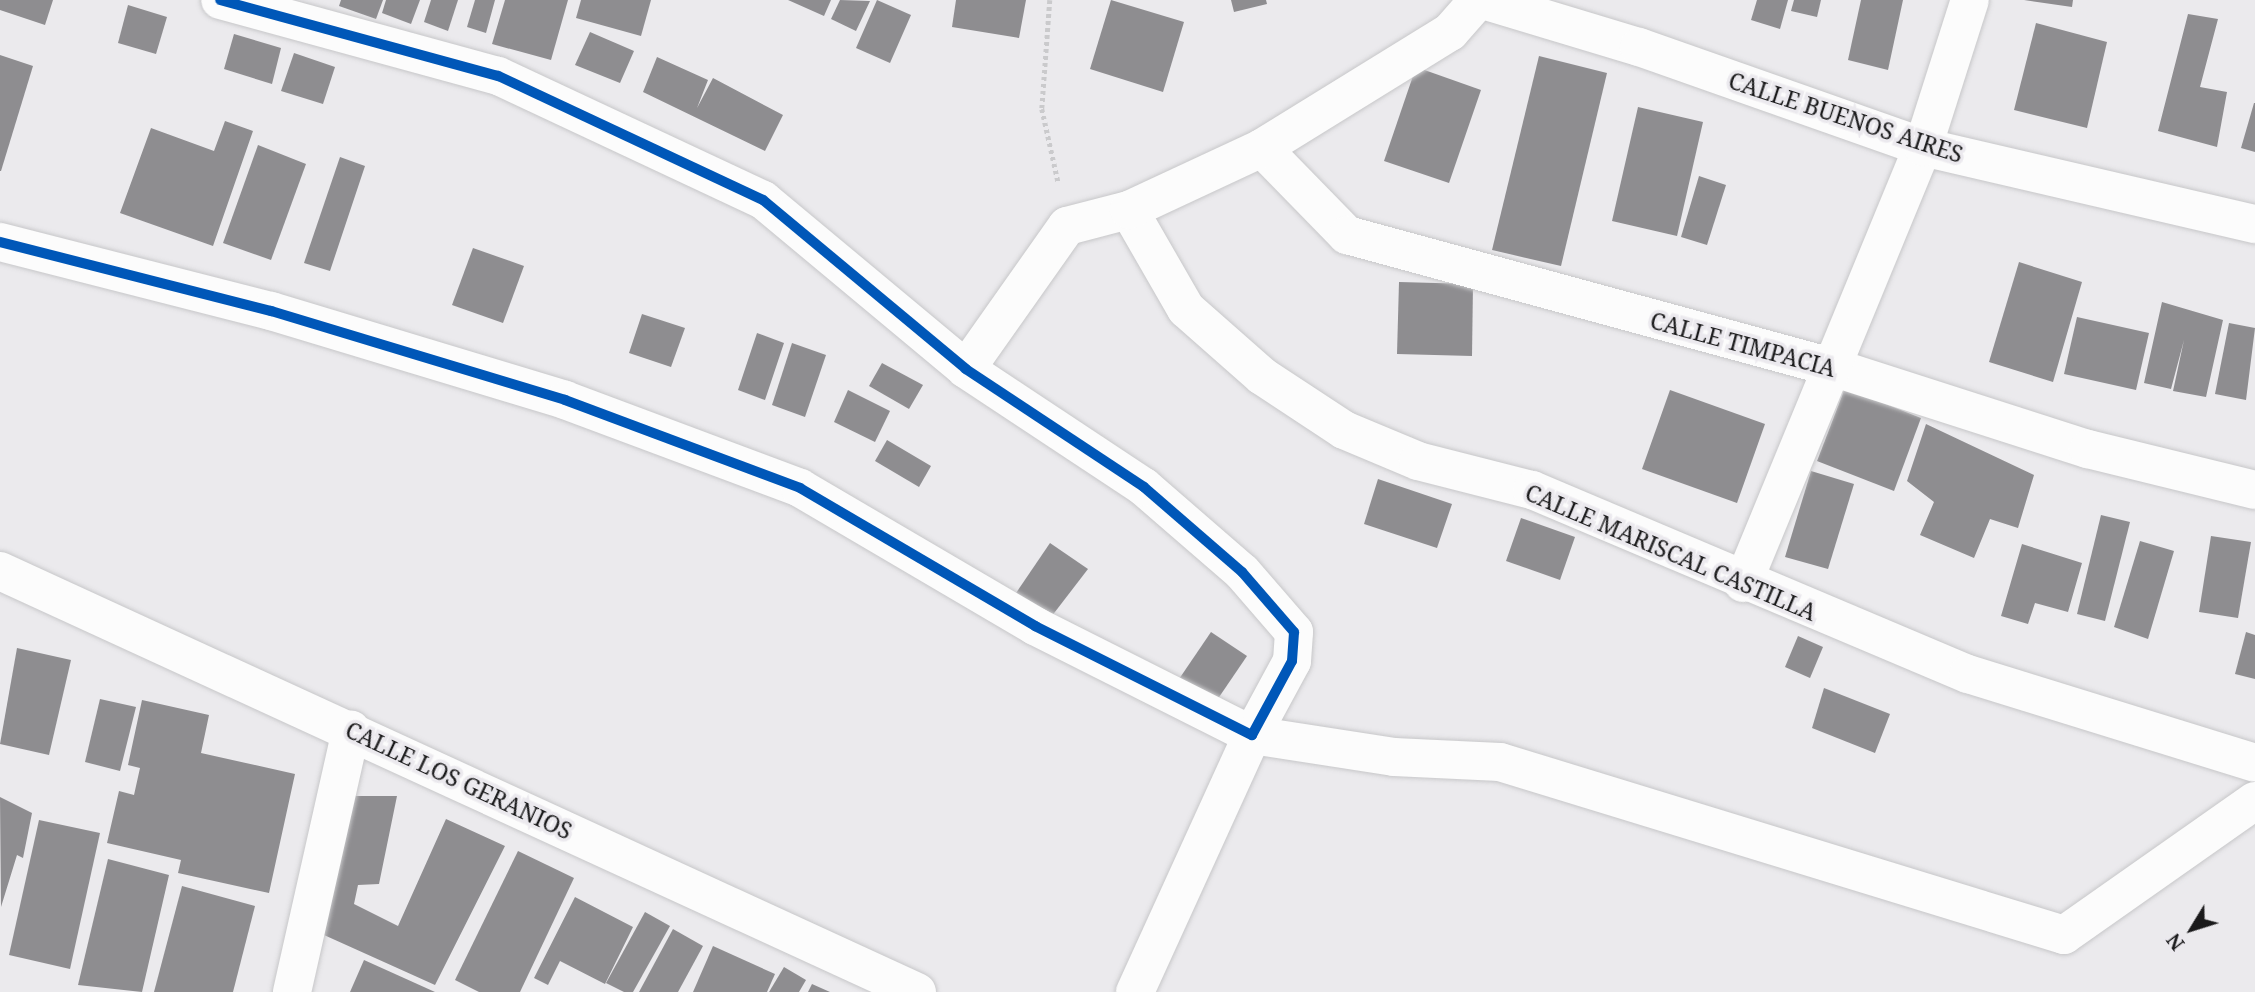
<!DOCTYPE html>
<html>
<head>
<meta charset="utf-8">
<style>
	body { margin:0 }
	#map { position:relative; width:2255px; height:992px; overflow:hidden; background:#ebeaed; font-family:"Noto Serif",serif }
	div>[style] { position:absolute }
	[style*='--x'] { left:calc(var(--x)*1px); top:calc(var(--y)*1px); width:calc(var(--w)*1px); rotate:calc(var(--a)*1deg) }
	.building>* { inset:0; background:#8e8d90 }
	.path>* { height:4.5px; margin-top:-2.25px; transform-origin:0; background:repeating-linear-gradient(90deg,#cacacc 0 3.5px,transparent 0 7px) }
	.roads { filter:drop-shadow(0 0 2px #c7c7c9) drop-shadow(0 0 2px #c7c7c9) }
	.street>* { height:38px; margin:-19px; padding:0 19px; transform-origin:19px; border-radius:19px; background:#fcfcfc }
	.cycleway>* { height:10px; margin:-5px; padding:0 5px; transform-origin:5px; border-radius:5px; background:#0057b8 }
	span { translate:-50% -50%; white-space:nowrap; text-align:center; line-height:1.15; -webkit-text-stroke:7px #ebe9ee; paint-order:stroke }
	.street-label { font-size:23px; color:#1a1a1b }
	.north { position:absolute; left:2157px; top:894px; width:70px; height:70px; -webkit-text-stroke:5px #ebe9ee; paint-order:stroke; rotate:232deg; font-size:19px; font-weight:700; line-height:28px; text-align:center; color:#1a1a1b }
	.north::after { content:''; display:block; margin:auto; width:24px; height:32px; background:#1a1a1b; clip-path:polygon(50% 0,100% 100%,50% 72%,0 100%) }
</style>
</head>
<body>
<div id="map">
	<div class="building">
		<i style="clip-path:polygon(0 0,53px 0,45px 25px,0 10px)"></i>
		<i style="clip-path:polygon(341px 0,383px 0,376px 19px,339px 6px)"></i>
		<i style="clip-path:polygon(386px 0,420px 0,411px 24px,382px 13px)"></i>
		<i style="clip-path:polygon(431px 0,458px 0,448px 31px,424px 22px)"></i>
		<i style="clip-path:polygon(475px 0,495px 0,486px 33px,467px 27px)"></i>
		<i style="clip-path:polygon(505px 0,568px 0,551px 60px,492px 44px)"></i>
		<i style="clip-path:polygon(581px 0,651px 0,641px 36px,576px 18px)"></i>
		<i style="clip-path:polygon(788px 0,831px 0,824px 16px)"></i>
		<i style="clip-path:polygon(840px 0,870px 1px,856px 31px,831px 19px)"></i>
		<i style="clip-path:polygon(877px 0,911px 15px,890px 63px,856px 48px)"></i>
		<i style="clip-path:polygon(956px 0,1026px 0,1019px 38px,952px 27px)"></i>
		<i style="clip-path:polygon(1111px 0,1184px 22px,1163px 92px,1090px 69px)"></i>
		<i style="clip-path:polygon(1231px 0,1266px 0,1267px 4px,1234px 12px)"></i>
		<i style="clip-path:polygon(1757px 0,1788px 0,1780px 29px,1751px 20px)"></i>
		<i style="clip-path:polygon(1794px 0,1821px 0,1817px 17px,1791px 11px)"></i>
		<i style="clip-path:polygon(1861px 0,1903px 0,1888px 70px,1848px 60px)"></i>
		<i style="clip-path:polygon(2024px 0,2073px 0,2072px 7px)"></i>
		<i style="clip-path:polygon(128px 5px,167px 17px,156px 54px,118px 43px)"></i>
		<i style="clip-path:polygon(2188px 14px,2218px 19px,2200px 87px,2227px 92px,2217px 147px,2158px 131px)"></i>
		<i style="clip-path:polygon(2036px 23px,2107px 42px,2087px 128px,2014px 110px)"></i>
		<i style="clip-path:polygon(590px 32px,634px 51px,620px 83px,575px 65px)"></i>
		<i style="clip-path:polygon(234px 34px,281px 48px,272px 84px,224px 69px)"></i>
		<i style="clip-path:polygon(294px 53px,335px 67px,323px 104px,281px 91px)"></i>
		<i style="clip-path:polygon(0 55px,33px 66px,1px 171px,0 171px)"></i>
		<i style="clip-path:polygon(1539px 56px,1607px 73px,1561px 266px,1492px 250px)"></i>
		<i style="clip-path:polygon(657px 57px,708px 80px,697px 108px,713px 78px,783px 115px,765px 151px,643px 92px)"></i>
		<i style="clip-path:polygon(1416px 67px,1481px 90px,1449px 183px,1384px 161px)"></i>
		<i style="clip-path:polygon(2254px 103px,2255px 103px,2255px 152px,2241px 148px)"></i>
		<i style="clip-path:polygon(1638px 107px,1703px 122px,1677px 236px,1612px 221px)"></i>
		<i style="clip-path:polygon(225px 121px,253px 131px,213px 246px,120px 213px,151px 128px,214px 151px)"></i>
		<i style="clip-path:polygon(258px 145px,306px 164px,271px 260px,223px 243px)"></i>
		<i style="clip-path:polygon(340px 157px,365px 166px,330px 271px,304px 263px)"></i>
		<i style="clip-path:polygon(1699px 176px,1726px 185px,1707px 245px,1681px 237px)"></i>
		<i style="clip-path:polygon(473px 248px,524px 266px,503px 323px,452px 305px)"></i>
		<i style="clip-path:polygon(2019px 262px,2082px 282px,2053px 382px,1989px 362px)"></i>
		<i style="clip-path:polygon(1399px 282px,1473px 284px,1472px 356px,1397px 354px)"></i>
		<i style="clip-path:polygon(2162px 302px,2223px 320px,2206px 397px,2173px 391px,2184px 340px,2171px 389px,2144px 383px)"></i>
		<i style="clip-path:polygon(642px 314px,685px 328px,671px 367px,629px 353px)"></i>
		<i style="clip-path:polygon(2077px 317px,2149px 333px,2136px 390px,2064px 374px)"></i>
		<i style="clip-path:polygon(2229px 323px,2255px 328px,2246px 400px,2215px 394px)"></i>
		<i style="clip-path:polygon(757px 333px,784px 343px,765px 400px,738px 390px)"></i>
		<i style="clip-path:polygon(792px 343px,826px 355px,805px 417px,772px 405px)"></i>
		<i style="clip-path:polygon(882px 363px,923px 385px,909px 409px,869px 386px)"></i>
		<i style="clip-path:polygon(1845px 388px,1921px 418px,1894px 491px,1817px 461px)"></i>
		<i style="clip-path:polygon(848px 390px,890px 411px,875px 442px,834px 422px)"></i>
		<i style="clip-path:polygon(1670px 390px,1765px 424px,1737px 503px,1642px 469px)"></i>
		<i style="clip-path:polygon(1926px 424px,2034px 475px,2018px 528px,1990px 519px,1974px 558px,1920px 535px,1934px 502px,1907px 481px)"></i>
		<i style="clip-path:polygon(887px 440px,931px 466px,919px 487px,875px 461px)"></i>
		<i style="clip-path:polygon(1811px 471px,1854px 484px,1828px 569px,1785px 557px)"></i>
		<i style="clip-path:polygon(1378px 479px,1452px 504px,1437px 548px,1364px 524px)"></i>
		<i style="clip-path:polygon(2101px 515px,2130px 522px,2105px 621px,2077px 614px)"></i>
		<i style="clip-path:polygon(1521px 518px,1575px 537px,1560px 580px,1506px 561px)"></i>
		<i style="clip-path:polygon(2211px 536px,2251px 542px,2238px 618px,2199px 612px)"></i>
		<i style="clip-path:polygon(2140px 541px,2174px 551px,2148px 639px,2114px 627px)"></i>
		<i style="clip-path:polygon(1050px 543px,1088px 569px,1048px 621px,1012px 599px)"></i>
		<i style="clip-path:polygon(2022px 544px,2082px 563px,2068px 612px,2035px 603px,2028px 624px,2001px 616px)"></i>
		<i style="clip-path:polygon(1211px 632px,1247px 656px,1213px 706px,1177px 682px)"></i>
		<i style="clip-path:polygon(2246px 632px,2255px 635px,2255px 679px,2235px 674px)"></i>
		<i style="clip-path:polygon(1798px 636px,1823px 647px,1810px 678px,1785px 667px)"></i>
		<i style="clip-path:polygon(17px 648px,71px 660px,49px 755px,0 744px)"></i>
		<i style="clip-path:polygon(1824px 688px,1890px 714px,1875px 753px,1812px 728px)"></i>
		<i style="clip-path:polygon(100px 699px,136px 707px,120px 771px,85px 762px)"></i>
		<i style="clip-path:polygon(142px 700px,209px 715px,201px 753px,295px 774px,269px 893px,178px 873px,181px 860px,107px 843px,119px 791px,134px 795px,140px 768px,128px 765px)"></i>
		<i style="clip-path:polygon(354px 796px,397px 796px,379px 884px,358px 885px,354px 904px,398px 926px,446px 819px,505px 846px,435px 985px,324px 935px)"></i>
		<i style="clip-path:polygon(0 797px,32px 813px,23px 858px,17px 855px,1px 907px)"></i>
		<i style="clip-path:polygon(39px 820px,100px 833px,70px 969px,9px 955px)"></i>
		<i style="clip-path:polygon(518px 851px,574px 878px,520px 992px,479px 992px,455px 980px)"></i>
		<i style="clip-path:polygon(108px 859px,169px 875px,142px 992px,78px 985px)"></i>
		<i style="clip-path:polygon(182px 886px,255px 906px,233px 992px,154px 992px)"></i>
		<i style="clip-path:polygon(575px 897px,633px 927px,605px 984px,560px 961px,548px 985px,534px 978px)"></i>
		<i style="clip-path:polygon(645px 912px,670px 926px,633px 992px,624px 992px,606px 983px)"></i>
		<i style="clip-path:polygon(673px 929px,703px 946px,678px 992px,639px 992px)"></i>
		<i style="clip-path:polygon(713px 946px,775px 974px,767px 992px,693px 992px)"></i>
		<i style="clip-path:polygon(364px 960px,435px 992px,350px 992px)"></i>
		<i style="clip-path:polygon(784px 967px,806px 980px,799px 992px,769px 992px)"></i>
		<i style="clip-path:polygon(812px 984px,830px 992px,808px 992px)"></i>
	</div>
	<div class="path">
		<i style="--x:1050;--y:0;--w:109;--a:94.2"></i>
		<i style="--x:1042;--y:109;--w:74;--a:77.5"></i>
	</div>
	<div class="roads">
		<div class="street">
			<i style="--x:1483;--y:0;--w:163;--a:16.8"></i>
			<i style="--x:1639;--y:47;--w:301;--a:19.4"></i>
			<i style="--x:1923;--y:147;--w:341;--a:13.1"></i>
			<i style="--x:1262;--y:148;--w:122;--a:45.7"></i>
			<i style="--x:1347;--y:235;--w:506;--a:15.25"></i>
			<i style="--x:1835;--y:368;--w:266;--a:17.8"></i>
			<i style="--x:2088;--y:449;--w:172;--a:13.8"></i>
			<i style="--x:1129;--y:210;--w:114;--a:60.1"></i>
			<i style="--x:1186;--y:309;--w:101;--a:41.4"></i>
			<i style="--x:1262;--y:376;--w:98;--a:33.4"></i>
			<i style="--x:1344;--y:430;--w:80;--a:22.7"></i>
			<i style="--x:1418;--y:461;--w:118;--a:14.3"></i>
			<i style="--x:1532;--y:490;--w:473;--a:22.9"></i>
			<i style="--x:1968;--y:674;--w:300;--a:17.2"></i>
			<i style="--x:0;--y:242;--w:280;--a:14.3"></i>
			<i style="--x:271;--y:311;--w:307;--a:16.8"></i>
			<i style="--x:565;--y:400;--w:251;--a:20.5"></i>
			<i style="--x:800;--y:488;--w:273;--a:30.4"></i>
			<i style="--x:1035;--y:626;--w:243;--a:26.7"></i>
			<i style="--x:1252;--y:735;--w:84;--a:-61.6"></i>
			<i style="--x:1292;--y:661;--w:29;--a:-86"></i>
			<i style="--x:1294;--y:632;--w:79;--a:-130.9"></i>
			<i style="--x:1242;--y:572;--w:130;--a:-139.1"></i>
			<i style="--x:1144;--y:487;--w:214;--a:-146.5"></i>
			<i style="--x:966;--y:369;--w:264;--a:-140.2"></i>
			<i style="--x:763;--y:200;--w:293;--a:-154.9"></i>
			<i style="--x:498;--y:76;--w:288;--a:-164.7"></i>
			<i style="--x:966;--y:369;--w:175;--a:-54.8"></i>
			<i style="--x:1067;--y:226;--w:64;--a:-14.5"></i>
			<i style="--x:1129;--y:210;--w:147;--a:-25"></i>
			<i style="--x:1262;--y:148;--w:221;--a:-31.7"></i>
			<i style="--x:1450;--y:32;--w:43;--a:-48.8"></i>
			<i style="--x:0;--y:571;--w:1009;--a:24.66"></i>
			<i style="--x:1743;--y:583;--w:472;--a:-67.6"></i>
			<i style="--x:1923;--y:147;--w:154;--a:-72.3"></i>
			<i style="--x:292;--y:992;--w:269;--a:-77.3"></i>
			<i style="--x:1135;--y:992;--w:282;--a:-65.5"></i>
			<i style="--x:1252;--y:735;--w:144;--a:8.8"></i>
			<i style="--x:1394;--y:757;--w:106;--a:2.7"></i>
			<i style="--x:1500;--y:762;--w:590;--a:17.05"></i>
			<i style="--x:2064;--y:935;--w:233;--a:-35.1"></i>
		</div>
	</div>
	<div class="cycleway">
		<i style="--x:0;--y:242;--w:280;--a:14.3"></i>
		<i style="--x:271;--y:311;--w:307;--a:16.8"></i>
		<i style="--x:565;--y:400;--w:251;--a:20.5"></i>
		<i style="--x:800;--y:488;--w:273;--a:30.4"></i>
		<i style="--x:1035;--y:626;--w:243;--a:26.7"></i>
		<i style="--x:1252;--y:735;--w:84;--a:-61.6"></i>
		<i style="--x:1292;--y:661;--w:29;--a:-86"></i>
		<i style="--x:1294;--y:632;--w:79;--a:-130.9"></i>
		<i style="--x:1242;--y:572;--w:130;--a:-139.1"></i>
		<i style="--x:1144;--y:487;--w:214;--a:-146.5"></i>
		<i style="--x:966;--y:369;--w:264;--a:-140.2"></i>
		<i style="--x:763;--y:200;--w:293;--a:-154.9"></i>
		<i style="--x:498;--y:76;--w:288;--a:-164.7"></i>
	</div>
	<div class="street-label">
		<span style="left:1846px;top:117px;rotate:18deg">CALLE BUENOS AIRES</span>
		<span style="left:1743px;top:344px;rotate:15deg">CALLE TIMPACIA</span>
		<span style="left:1671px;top:552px;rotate:23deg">CALLE MARISCAL CASTILLA</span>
		<span style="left:459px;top:780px;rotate:25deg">CALLE LOS GERANIOS</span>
	</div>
	<div class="north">N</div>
</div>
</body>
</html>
